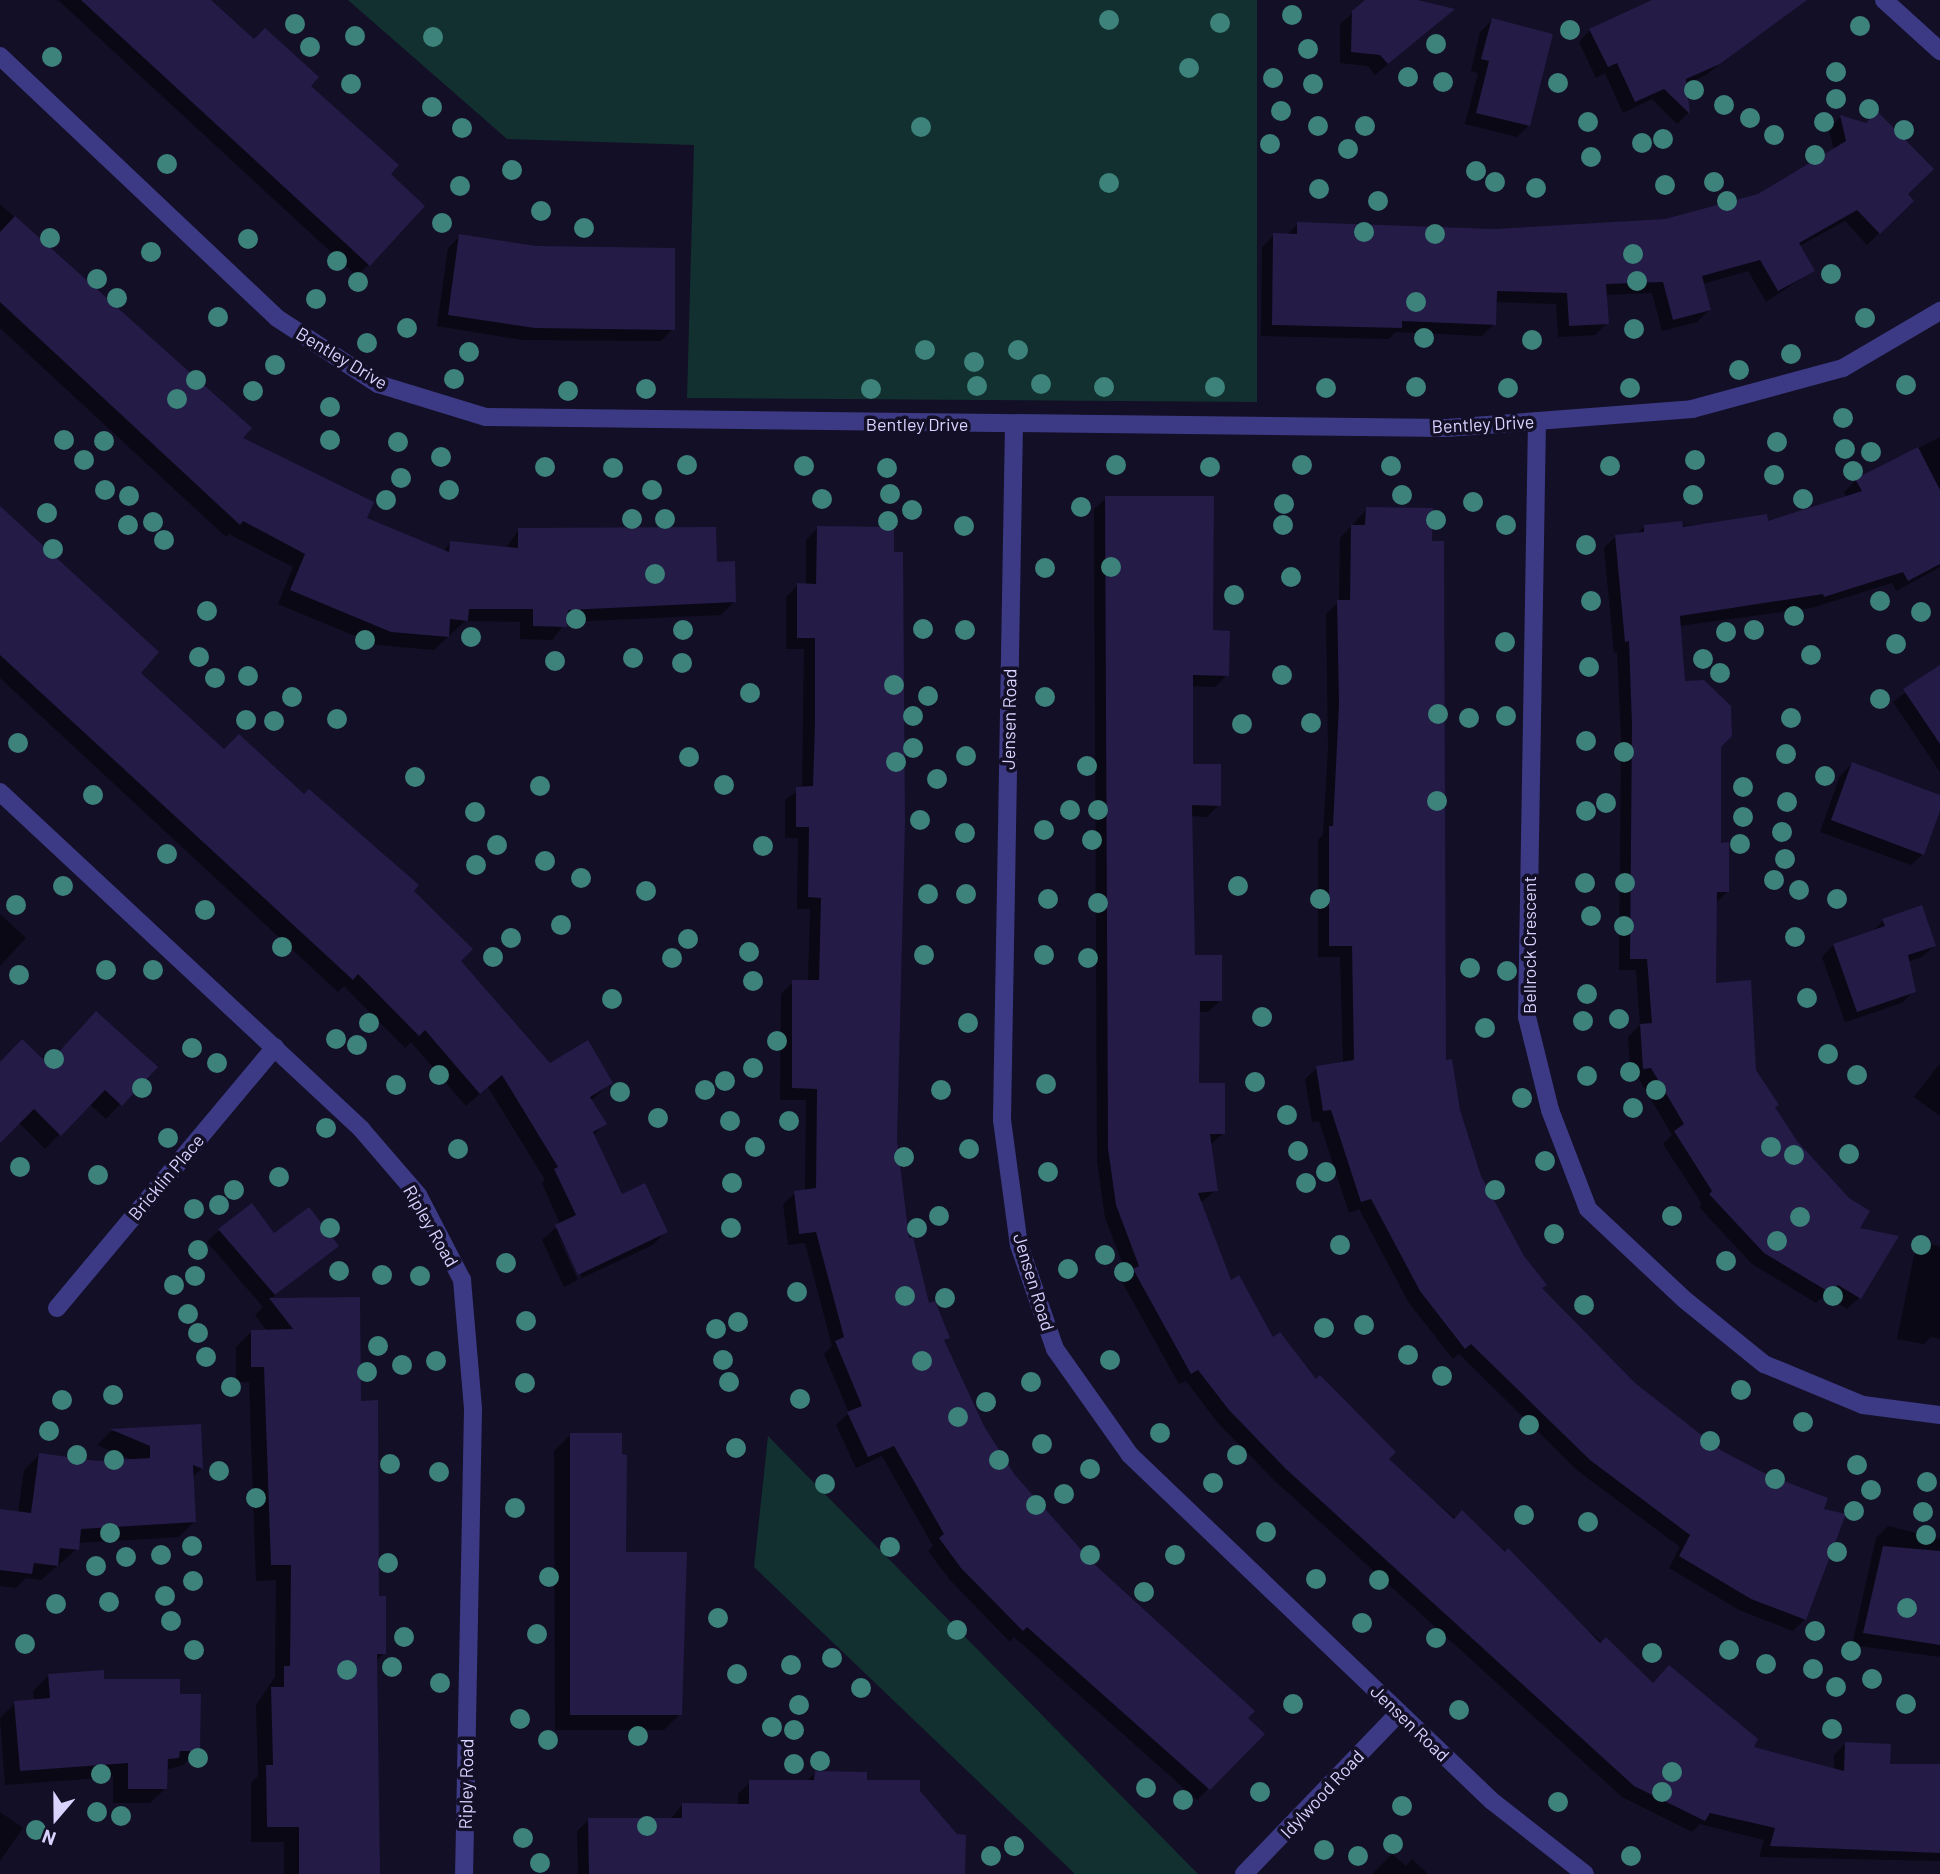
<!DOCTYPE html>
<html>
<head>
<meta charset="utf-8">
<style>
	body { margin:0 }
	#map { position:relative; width:1940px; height:1874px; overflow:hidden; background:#130f26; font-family:Barlow,sans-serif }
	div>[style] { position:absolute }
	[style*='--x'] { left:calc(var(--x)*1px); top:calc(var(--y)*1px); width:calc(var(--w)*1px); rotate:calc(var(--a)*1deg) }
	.green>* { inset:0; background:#12302f }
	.shadow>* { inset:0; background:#0007 }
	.building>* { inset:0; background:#241b47 }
	.minor>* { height:18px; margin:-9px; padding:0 9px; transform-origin:9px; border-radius:9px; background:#3d3a85 }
	.tertiary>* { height:18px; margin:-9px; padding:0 9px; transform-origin:9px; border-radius:9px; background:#3d3a85 }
	.trees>* { width:20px; height:20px; margin:-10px; border-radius:50%; background:#3d827b }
	span { translate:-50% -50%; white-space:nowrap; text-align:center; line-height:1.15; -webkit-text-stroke:7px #130f26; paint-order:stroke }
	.street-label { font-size:18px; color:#d9d4ff }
	.north { position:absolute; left:21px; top:1783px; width:70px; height:70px; -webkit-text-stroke:5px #130f26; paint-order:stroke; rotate:200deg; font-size:19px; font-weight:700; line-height:28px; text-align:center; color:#d9d4ff }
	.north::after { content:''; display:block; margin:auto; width:24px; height:32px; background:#d9d4ff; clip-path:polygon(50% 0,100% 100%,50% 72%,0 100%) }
</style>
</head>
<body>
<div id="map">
	<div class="green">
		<i style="clip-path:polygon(348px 0,1257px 0,1257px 402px,687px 398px,694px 145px,507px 139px)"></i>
		<i style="clip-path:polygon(768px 1436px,1198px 1874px,1075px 1874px,754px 1567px)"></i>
	</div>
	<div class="shadow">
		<i style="clip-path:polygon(58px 0,208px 0,309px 86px,389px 174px,369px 264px,357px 276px)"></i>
		<i style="clip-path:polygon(1368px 0,1410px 0,1452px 10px,1375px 75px,1368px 66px,1340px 63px,1340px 24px)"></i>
		<i style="clip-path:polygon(1656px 0,1779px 0,1788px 12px,1706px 75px,1685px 85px,1688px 113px,1677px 124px,1652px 99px,1623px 113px,1605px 73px,1596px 78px,1579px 42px,1590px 30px)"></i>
		<i style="clip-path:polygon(1492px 20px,1529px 125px,1517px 137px,1465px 124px,1478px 73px,1471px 71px,1480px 32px)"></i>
		<i style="clip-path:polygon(1840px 117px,1866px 125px,1912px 201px,1867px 245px,1845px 221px,1799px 246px,1812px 271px,1766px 302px,1748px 271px,1703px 284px,1709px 310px,1697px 322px,1662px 331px,1652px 293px,1605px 295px,1607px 323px,1595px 335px,1558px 337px,1556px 304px,1495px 302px,1494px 324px,1482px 336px,1395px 332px,1389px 339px,1261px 336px,1262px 247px,1274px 235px,1287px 235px,1298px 224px,1494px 231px,1666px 220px,1759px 195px,1834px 150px,1829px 129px)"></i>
		<i style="clip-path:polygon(0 204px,249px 428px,241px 438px,365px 519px,443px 551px,451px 543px,506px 548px,519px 529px,716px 564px,734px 602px,721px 615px,566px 622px,552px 640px,520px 639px,520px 622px,465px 621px,434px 650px,377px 645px,278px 604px,293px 567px,229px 534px,226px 537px,0 328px)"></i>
		<i style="clip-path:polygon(460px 236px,673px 329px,661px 341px,523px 340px,437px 326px,448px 248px)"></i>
		<i style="clip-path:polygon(1940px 437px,1940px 567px,1896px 591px,1892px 583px,1812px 608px,1679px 626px,1684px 683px,1719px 747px,1719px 844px,1727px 892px,1715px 904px,1714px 985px,1773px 1108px,1857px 1229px,1859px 1298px,1847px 1309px,1825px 1295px,1816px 1303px,1752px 1264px,1699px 1207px,1702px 1204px,1663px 1144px,1672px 1135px,1639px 1079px,1631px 1080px,1628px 1037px,1640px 1025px,1636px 970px,1619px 970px,1621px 738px,1617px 652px,1614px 653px,1604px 548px,1615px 537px,1637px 534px,1644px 527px,1767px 523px,1847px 498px,1844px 492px,1856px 480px)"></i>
		<i style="clip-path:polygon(1106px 498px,1212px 632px,1227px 675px,1215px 687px,1191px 686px,1192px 766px,1219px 805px,1207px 817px,1191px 816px,1194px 957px,1220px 1001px,1208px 1012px,1198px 1012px,1197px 1085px,1224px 1133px,1210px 1145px,1216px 1190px,1200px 1203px,1230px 1282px,1273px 1340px,1386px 1460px,1653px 1685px,1752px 1749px,1834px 1770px,1834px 1755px,1846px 1743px,1888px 1766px,1940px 1766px,1940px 1861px,1759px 1857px,1764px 1840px,1700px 1824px,1692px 1832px,1622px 1797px,1275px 1481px,1217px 1422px,1186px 1381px,1179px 1384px,1122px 1282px,1128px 1277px,1105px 1218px,1097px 1161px,1094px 509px)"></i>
		<i style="clip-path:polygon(0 508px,138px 673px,224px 751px,304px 796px,372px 848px,375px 846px,417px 885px,411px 891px,458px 961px,550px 1065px,611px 1083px,590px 1101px,604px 1124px,593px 1136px,621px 1196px,666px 1231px,653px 1245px,582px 1278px,555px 1230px,578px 1280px,564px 1287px,542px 1240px,560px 1224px,542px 1183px,545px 1180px,488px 1087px,466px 1106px,411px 1042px,405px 1048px,344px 986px,338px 992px,0 678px)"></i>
		<i style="clip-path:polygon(1367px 509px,1444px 1062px,1479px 1176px,1540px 1288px,1805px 1619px,1793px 1631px,1739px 1610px,1669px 1568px,1680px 1547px,1578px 1471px,1459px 1354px,1453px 1359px,1409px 1303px,1359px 1209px,1349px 1213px,1319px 1121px,1312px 1122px,1305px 1079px,1317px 1068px,1343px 1063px,1340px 957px,1318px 957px,1318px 840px,1323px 835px,1328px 748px,1326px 614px,1339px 602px,1340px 538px)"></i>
		<i style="clip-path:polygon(818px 528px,907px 1241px,928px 1305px,948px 1337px,943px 1342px,983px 1427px,1012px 1475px,1092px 1564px,1262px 1735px,1197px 1800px,1014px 1637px,1010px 1642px,950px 1580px,928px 1551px,933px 1546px,882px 1456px,856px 1468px,836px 1425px,849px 1413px,824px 1354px,832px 1346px,805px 1243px,788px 1245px,783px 1204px,795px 1193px,805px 1191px,806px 1100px,780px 1100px,781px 994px,793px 982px,808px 982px,810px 909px,797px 909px,798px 838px,785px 838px,785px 800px,802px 788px,804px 649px,786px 649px,786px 597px,798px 585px,806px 585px,806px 540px)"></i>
		<i style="clip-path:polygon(1940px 667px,1940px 772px,1893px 702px)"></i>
		<i style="clip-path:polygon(1852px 764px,1923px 854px,1911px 865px,1820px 832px,1840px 776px)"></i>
		<i style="clip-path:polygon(0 914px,26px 938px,0 966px)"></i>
		<i style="clip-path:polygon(1883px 921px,1934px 946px,1922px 957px,1907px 962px,1914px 991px,1902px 1003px,1845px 1022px,1822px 957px,1833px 945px,1872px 932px)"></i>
		<i style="clip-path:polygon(1940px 1063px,1940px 1116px,1914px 1097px)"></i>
		<i style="clip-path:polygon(0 1064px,47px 1066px,155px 1067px,106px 1119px,89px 1104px,45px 1149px,19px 1123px,0 1142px)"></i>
		<i style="clip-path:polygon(219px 1230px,337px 1246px,269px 1300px,358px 1299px,360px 1402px,384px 1653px,375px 1662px,378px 1874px,284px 1874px,284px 1842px,251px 1842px,251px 1783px,258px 1776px,256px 1705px,275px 1677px,276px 1580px,256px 1581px,249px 1382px,236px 1382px,236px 1347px,252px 1331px,267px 1331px,255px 1315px,263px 1307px,207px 1242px)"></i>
		<i style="clip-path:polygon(1926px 1244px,1940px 1246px,1940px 1339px,1931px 1337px,1924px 1344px,1897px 1339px,1914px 1255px)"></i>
		<i style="clip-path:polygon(199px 1426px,201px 1469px,192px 1478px,194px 1522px,179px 1537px,78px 1543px,77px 1549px,41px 1580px,26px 1578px,16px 1588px,0 1586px,0 1510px,18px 1513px,24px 1470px,39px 1455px,97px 1462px,134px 1461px,97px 1445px,111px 1431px)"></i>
		<i style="clip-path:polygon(571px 1434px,625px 1554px,685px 1553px,680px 1714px,664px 1730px,555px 1730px,554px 1451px)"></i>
		<i style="clip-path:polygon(1888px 1526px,1940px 1539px,1940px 1657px,1852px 1645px,1876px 1538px)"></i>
		<i style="clip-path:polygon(48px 1676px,103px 1680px,178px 1696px,198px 1750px,183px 1765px,166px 1770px,166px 1788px,150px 1803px,113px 1803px,113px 1777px,5px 1785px,0 1718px,15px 1703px,34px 1701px,33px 1691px)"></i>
		<i style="clip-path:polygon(815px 1773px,919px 1791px,964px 1874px,578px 1874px,577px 1831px,589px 1820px,670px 1820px,682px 1805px,738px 1805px,738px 1794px,750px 1782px,806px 1782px)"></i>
		<i style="clip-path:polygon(0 1812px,23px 1828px,0 1861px)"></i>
		<i style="clip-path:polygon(1392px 1854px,1406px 1866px,1412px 1859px,1428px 1874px,1372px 1874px)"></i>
	</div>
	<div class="building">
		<i style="clip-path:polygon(81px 0,211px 0,254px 39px,265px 28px,319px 77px,311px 86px,399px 165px,391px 174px,425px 206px,370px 266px)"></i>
		<i style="clip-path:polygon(1365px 0,1418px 0,1455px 9px,1388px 64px,1380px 55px,1351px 52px,1352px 11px)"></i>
		<i style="clip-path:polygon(1652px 0,1807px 0,1720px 64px,1686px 79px,1690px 114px,1664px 89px,1635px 102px,1617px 63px,1608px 67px,1589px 29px)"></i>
		<i style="clip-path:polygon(1492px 18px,1553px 34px,1530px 126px,1476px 113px,1489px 61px,1481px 59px)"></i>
		<i style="clip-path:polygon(1877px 111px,1934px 169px,1908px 194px,1914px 201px,1880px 234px,1857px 210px,1799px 243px,1815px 271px,1778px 291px,1760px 260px,1702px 276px,1711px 310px,1673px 320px,1663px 282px,1606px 284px,1609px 324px,1569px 326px,1567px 293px,1497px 291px,1496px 325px,1402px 321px,1402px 328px,1272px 325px,1273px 233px,1297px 234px,1297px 222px,1494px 229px,1665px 219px,1758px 194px,1846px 141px,1840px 115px,1866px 123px)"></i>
		<i style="clip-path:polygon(15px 216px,252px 428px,243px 438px,374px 502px,367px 518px,449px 552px,450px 541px,518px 548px,518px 528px,716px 527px,717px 562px,735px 561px,736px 602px,568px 610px,567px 627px,533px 626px,533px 609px,469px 609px,468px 621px,450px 619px,449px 637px,391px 632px,290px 590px,305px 554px,243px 521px,240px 525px,0 302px,0 232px)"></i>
		<i style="clip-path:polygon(459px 234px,536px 246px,675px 248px,675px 330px,535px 328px,448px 315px)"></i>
		<i style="clip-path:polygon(1918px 447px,1940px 490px,1940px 564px,1908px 581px,1903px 572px,1824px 597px,1823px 594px,1680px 616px,1685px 681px,1704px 680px,1731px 706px,1732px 736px,1721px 747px,1721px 843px,1729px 842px,1729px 892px,1717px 892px,1716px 983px,1751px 980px,1756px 1070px,1779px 1105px,1775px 1107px,1797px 1141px,1849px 1198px,1870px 1211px,1860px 1228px,1899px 1236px,1861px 1299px,1838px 1285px,1829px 1292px,1764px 1253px,1709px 1194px,1712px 1191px,1674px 1131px,1684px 1124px,1651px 1068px,1643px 1069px,1640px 1024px,1652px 1023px,1647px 959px,1630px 959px,1632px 725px,1629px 641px,1625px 642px,1615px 535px,1644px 532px,1644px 525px,1682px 521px,1683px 527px,1767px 514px,1768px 521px,1862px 491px,1855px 479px)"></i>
		<i style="clip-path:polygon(1105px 496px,1214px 496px,1213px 630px,1230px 631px,1229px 676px,1193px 675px,1193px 764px,1221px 764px,1221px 806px,1192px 805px,1195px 955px,1222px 955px,1222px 1001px,1200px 1001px,1199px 1083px,1225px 1083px,1225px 1134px,1210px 1134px,1218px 1191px,1198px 1193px,1231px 1280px,1239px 1275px,1273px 1337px,1280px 1332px,1316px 1379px,1320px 1375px,1396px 1452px,1389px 1459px,1454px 1519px,1462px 1510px,1505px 1552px,1508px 1548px,1600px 1643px,1606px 1637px,1653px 1683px,1669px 1665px,1758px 1739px,1754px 1747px,1844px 1771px,1845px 1742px,1891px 1744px,1890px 1764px,1940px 1764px,1940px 1853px,1770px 1846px,1775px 1828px,1710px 1813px,1705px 1821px,1634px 1786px,1286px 1469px,1229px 1410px,1198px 1370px,1191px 1374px,1133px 1269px,1139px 1266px,1116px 1205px,1108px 1148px)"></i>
		<i style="clip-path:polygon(0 506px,159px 652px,141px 673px,224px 749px,239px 734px,304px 794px,309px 789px,419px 885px,414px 891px,473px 949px,461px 961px,550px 1063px,588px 1040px,613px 1083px,590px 1097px,607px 1124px,593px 1132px,622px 1194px,645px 1183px,668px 1232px,578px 1275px,555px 1225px,576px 1215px,554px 1169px,558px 1167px,502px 1075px,480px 1094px,425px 1030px,419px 1036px,358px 974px,353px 980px,0 655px)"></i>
		<i style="clip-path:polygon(1366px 507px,1433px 508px,1432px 541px,1444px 541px,1446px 1060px,1452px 1059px,1460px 1110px,1481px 1176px,1524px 1256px,1547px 1285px,1542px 1288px,1635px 1383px,1722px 1451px,1766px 1474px,1828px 1498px,1824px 1509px,1846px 1514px,1806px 1620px,1751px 1599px,1679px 1556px,1690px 1535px,1590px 1460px,1471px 1344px,1465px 1349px,1420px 1291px,1371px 1199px,1361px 1202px,1331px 1110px,1323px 1111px,1316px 1066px,1354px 1060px,1352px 946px,1329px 946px,1329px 826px,1333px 826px,1339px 705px,1337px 600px,1350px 600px,1351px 525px,1365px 525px)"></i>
		<i style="clip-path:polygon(817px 526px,894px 527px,894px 552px,903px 552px,905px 823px,897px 1140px,909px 1238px,913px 1237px,929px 1303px,935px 1301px,950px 1338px,944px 1340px,984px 1426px,1014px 1474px,1093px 1563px,1255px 1711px,1248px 1718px,1265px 1734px,1210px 1790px,1027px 1627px,1023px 1631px,961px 1568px,939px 1538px,944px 1534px,894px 1446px,868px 1457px,847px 1412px,862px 1406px,835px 1341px,844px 1337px,816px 1232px,799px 1234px,794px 1191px,816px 1188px,817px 1089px,792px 1088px,792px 980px,819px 980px,821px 898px,808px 897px,809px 827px,796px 827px,796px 787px,813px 786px,815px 722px,815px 638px,797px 638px,797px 583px,816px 584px)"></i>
		<i style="clip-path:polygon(1940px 665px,1940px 744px,1903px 689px)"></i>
		<i style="clip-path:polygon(1852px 762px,1940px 795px,1940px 811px,1924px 855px,1831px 820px)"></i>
		<i style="clip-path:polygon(1922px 905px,1936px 946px,1908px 955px,1916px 992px,1857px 1012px,1833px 944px,1885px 926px,1882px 919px)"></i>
		<i style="clip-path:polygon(96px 1011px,158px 1067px,122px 1106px,105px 1090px,61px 1136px,34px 1109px,0 1143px,0 1062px,22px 1039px,48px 1064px)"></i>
		<i style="clip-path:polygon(252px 1203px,274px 1233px,309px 1207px,339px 1246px,275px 1295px,218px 1229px)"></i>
		<i style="clip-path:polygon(360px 1297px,361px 1401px,378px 1400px,379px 1596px,386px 1596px,386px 1654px,377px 1654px,380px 1874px,299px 1874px,299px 1827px,267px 1827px,266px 1765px,273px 1765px,271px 1687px,284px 1687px,284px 1666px,290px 1666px,291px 1565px,271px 1565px,264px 1367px,251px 1367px,251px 1330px,293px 1329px,269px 1298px)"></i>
		<i style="clip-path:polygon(201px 1424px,203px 1469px,193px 1465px,196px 1522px,81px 1529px,79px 1550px,60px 1548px,58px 1566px,34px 1563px,32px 1574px,0 1570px,0 1509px,31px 1513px,39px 1453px,97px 1461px,150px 1458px,150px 1446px,110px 1429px)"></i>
		<i style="clip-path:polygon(570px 1433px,622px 1433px,622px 1454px,627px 1455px,626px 1552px,687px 1552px,682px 1715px,570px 1715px)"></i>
		<i style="clip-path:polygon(1883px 1546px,1940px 1551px,1940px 1645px,1863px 1633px)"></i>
		<i style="clip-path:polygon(104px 1670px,104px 1679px,180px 1679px,180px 1694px,201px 1694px,200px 1751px,180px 1751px,179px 1758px,168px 1759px,167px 1789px,128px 1789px,128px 1763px,20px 1771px,14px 1701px,50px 1698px,48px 1674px)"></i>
		<i style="clip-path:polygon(815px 1771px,867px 1772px,867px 1780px,920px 1780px,920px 1791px,957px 1834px,966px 1835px,965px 1874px,589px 1874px,588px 1818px,682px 1818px,682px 1803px,749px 1804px,749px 1780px,814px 1780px)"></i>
	</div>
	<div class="minor">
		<i style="--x:1884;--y:0;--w:76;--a:42.3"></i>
		<i style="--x:1537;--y:421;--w:596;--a:90.96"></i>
		<i style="--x:1527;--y:1017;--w:96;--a:76.1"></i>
		<i style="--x:1550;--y:1110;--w:106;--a:69"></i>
		<i style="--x:1588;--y:1209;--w:133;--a:43.2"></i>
		<i style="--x:1685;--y:1300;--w:102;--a:39"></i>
		<i style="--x:1764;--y:1364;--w:107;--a:22.5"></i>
		<i style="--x:1863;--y:1405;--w:78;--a:7.4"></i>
		<i style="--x:0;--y:792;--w:495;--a:43"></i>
		<i style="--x:362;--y:1130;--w:86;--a:49.3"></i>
		<i style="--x:418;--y:1195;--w:96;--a:62.6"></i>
		<i style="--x:462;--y:1280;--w:129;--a:85.1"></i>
		<i style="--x:473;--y:1409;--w:465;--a:91.1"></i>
		<i style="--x:57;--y:1308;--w:340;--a:-50.1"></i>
		<i style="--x:1244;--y:1874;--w:223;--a:-46.1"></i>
	</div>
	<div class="tertiary">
		<i style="--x:0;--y:56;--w:381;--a:43.4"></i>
		<i style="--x:277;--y:318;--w:121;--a:33.2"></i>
		<i style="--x:378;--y:384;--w:113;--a:17"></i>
		<i style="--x:486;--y:417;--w:961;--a:0.66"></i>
		<i style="--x:1447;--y:428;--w:246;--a:-4.4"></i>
		<i style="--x:1692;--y:409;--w:156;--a:-15.2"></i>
		<i style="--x:1843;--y:368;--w:113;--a:-30.4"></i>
		<i style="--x:1014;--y:424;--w:696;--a:90.99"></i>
		<i style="--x:1002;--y:1120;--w:126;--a:82.3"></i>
		<i style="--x:1019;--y:1245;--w:110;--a:70.9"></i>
		<i style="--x:1055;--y:1349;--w:130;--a:54.7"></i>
		<i style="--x:1130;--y:1455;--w:501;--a:43.71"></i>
		<i style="--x:1492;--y:1801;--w:118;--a:38.1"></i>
	</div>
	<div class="trees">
		<i style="left:1292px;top:15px"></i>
		<i style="left:1109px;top:20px"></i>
		<i style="left:1220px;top:23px"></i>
		<i style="left:295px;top:24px"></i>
		<i style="left:1860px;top:26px"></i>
		<i style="left:1570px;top:30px"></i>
		<i style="left:355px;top:36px"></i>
		<i style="left:433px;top:37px"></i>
		<i style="left:1436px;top:44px"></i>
		<i style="left:310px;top:47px"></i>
		<i style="left:1308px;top:49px"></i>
		<i style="left:52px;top:57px"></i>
		<i style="left:1189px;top:68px"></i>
		<i style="left:1836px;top:72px"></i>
		<i style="left:1408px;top:77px"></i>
		<i style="left:1273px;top:78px"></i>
		<i style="left:1443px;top:82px"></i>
		<i style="left:1558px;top:83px"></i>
		<i style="left:351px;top:84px"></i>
		<i style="left:1313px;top:84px"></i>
		<i style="left:1694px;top:90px"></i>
		<i style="left:1836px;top:99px"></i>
		<i style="left:1724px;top:105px"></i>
		<i style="left:432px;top:107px"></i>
		<i style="left:1869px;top:109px"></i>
		<i style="left:1281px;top:111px"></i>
		<i style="left:1750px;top:118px"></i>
		<i style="left:1588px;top:122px"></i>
		<i style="left:1824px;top:122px"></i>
		<i style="left:1318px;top:126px"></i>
		<i style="left:1365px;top:126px"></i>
		<i style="left:921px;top:127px"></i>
		<i style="left:462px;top:128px"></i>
		<i style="left:1904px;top:130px"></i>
		<i style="left:1774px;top:135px"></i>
		<i style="left:1663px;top:139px"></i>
		<i style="left:1642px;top:143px"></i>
		<i style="left:1270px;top:144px"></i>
		<i style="left:1348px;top:149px"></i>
		<i style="left:1815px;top:155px"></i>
		<i style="left:1591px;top:157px"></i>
		<i style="left:167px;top:164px"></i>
		<i style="left:512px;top:170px"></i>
		<i style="left:1476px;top:171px"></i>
		<i style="left:1495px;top:182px"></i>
		<i style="left:1714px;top:182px"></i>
		<i style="left:1109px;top:183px"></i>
		<i style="left:1665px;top:185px"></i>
		<i style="left:460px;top:186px"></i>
		<i style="left:1536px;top:188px"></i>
		<i style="left:1319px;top:189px"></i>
		<i style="left:1378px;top:201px"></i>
		<i style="left:1727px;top:201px"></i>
		<i style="left:541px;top:211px"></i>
		<i style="left:442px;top:223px"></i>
		<i style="left:584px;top:228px"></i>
		<i style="left:1364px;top:232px"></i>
		<i style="left:1435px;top:234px"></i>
		<i style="left:50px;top:238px"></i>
		<i style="left:248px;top:239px"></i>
		<i style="left:151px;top:252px"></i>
		<i style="left:1633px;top:254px"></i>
		<i style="left:337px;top:261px"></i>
		<i style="left:1831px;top:274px"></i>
		<i style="left:97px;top:279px"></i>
		<i style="left:1637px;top:281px"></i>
		<i style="left:358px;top:282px"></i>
		<i style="left:117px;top:298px"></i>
		<i style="left:316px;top:299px"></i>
		<i style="left:1416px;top:302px"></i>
		<i style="left:218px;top:317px"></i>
		<i style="left:1865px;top:318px"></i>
		<i style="left:407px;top:328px"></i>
		<i style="left:1634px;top:329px"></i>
		<i style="left:1424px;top:338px"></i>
		<i style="left:1532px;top:340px"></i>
		<i style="left:367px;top:343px"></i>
		<i style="left:925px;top:350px"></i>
		<i style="left:1018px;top:350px"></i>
		<i style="left:469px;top:352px"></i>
		<i style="left:1791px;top:354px"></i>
		<i style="left:974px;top:362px"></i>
		<i style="left:275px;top:365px"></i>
		<i style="left:1739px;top:370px"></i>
		<i style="left:454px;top:379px"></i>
		<i style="left:196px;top:380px"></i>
		<i style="left:1041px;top:384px"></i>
		<i style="left:1906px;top:385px"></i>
		<i style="left:977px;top:386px"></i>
		<i style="left:1104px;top:387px"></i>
		<i style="left:1215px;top:387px"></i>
		<i style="left:1416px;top:387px"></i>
		<i style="left:1326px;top:388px"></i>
		<i style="left:1508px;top:388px"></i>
		<i style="left:1630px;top:388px"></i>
		<i style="left:646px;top:389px"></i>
		<i style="left:871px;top:389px"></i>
		<i style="left:253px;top:391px"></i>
		<i style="left:568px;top:391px"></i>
		<i style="left:177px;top:399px"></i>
		<i style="left:330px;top:407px"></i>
		<i style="left:1843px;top:418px"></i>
		<i style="left:64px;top:440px"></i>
		<i style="left:330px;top:440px"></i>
		<i style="left:104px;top:441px"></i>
		<i style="left:398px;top:442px"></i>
		<i style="left:1777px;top:442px"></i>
		<i style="left:1845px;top:449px"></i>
		<i style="left:1871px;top:452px"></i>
		<i style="left:441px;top:457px"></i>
		<i style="left:84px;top:460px"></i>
		<i style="left:1695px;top:460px"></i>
		<i style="left:687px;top:465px"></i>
		<i style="left:1116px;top:465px"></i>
		<i style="left:1302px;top:465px"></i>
		<i style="left:804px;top:466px"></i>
		<i style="left:1391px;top:466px"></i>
		<i style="left:1610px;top:466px"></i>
		<i style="left:545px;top:467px"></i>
		<i style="left:1210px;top:467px"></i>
		<i style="left:613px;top:468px"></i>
		<i style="left:887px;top:468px"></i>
		<i style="left:1853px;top:471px"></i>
		<i style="left:1774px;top:475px"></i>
		<i style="left:401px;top:478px"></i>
		<i style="left:105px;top:490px"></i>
		<i style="left:449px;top:490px"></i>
		<i style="left:652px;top:490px"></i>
		<i style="left:890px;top:494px"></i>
		<i style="left:1402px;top:495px"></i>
		<i style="left:1693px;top:495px"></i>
		<i style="left:129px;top:496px"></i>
		<i style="left:822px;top:499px"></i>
		<i style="left:1803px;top:499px"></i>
		<i style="left:386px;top:500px"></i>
		<i style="left:1473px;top:502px"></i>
		<i style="left:1284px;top:504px"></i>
		<i style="left:1081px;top:507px"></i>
		<i style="left:912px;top:510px"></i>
		<i style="left:47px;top:513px"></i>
		<i style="left:632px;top:519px"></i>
		<i style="left:665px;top:519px"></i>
		<i style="left:1436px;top:520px"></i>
		<i style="left:888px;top:521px"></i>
		<i style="left:153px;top:522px"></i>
		<i style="left:128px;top:525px"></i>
		<i style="left:1283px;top:525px"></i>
		<i style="left:1506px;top:525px"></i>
		<i style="left:964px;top:526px"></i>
		<i style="left:164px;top:540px"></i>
		<i style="left:1586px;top:545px"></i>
		<i style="left:53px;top:549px"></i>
		<i style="left:1111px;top:567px"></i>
		<i style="left:1045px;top:568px"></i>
		<i style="left:655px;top:574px"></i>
		<i style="left:1291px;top:577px"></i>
		<i style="left:1234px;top:595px"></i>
		<i style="left:1591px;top:601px"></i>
		<i style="left:1880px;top:601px"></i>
		<i style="left:207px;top:611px"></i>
		<i style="left:1921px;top:612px"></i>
		<i style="left:1794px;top:616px"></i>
		<i style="left:576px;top:619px"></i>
		<i style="left:923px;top:629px"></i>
		<i style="left:683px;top:630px"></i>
		<i style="left:965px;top:630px"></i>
		<i style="left:1754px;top:630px"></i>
		<i style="left:1726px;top:632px"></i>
		<i style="left:471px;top:637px"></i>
		<i style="left:365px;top:640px"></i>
		<i style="left:1505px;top:642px"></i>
		<i style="left:1896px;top:644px"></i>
		<i style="left:1811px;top:655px"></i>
		<i style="left:199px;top:657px"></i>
		<i style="left:633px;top:658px"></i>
		<i style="left:1703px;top:659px"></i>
		<i style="left:555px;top:661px"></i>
		<i style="left:682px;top:663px"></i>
		<i style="left:1589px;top:667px"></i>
		<i style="left:1720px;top:673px"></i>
		<i style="left:1282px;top:675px"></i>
		<i style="left:248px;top:676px"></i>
		<i style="left:215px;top:678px"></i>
		<i style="left:894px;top:685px"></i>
		<i style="left:750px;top:693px"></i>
		<i style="left:928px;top:696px"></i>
		<i style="left:292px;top:697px"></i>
		<i style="left:1045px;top:697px"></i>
		<i style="left:1880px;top:699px"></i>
		<i style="left:1438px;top:714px"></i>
		<i style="left:913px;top:716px"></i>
		<i style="left:1506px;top:716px"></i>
		<i style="left:1469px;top:718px"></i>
		<i style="left:1791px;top:718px"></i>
		<i style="left:337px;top:719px"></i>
		<i style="left:246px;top:720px"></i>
		<i style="left:274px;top:721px"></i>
		<i style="left:1311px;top:723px"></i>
		<i style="left:1242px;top:724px"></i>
		<i style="left:1586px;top:741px"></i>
		<i style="left:18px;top:743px"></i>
		<i style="left:913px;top:748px"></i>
		<i style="left:1624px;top:752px"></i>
		<i style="left:1786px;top:754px"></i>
		<i style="left:966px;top:756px"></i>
		<i style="left:689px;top:757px"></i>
		<i style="left:896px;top:762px"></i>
		<i style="left:1087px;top:766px"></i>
		<i style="left:1825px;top:776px"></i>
		<i style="left:415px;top:777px"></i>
		<i style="left:937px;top:779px"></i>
		<i style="left:724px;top:785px"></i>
		<i style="left:540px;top:786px"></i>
		<i style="left:1743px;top:787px"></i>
		<i style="left:93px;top:795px"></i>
		<i style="left:1437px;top:801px"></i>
		<i style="left:1787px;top:802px"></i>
		<i style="left:1606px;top:803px"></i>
		<i style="left:1070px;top:810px"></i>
		<i style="left:1098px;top:810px"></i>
		<i style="left:1586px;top:811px"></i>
		<i style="left:475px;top:812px"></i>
		<i style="left:1743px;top:817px"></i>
		<i style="left:920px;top:820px"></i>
		<i style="left:1044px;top:830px"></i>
		<i style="left:1782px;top:832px"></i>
		<i style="left:965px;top:833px"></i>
		<i style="left:1092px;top:840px"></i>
		<i style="left:1740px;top:844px"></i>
		<i style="left:497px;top:845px"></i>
		<i style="left:763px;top:846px"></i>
		<i style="left:167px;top:854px"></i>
		<i style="left:1785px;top:859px"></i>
		<i style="left:545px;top:861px"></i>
		<i style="left:476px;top:865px"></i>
		<i style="left:581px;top:878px"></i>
		<i style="left:1774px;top:880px"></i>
		<i style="left:1585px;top:883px"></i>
		<i style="left:1625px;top:883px"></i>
		<i style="left:63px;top:886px"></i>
		<i style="left:1238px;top:886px"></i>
		<i style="left:1799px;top:890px"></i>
		<i style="left:646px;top:891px"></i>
		<i style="left:928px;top:894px"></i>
		<i style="left:966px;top:894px"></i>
		<i style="left:1048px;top:899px"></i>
		<i style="left:1320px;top:899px"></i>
		<i style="left:1837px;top:899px"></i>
		<i style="left:1098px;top:903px"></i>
		<i style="left:16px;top:905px"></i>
		<i style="left:205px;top:910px"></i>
		<i style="left:1591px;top:916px"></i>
		<i style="left:561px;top:925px"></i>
		<i style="left:1624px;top:926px"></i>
		<i style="left:1795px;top:937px"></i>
		<i style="left:511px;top:938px"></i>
		<i style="left:688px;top:939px"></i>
		<i style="left:282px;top:947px"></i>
		<i style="left:749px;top:952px"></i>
		<i style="left:924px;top:955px"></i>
		<i style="left:1044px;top:955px"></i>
		<i style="left:493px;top:957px"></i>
		<i style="left:672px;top:958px"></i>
		<i style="left:1088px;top:958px"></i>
		<i style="left:1470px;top:968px"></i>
		<i style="left:106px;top:970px"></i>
		<i style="left:153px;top:970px"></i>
		<i style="left:1507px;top:971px"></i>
		<i style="left:19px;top:975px"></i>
		<i style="left:753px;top:981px"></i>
		<i style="left:1587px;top:994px"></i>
		<i style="left:1807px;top:998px"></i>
		<i style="left:612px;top:999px"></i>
		<i style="left:1262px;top:1017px"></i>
		<i style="left:1619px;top:1019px"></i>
		<i style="left:1583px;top:1021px"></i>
		<i style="left:369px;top:1023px"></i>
		<i style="left:968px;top:1023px"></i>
		<i style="left:1485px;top:1028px"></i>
		<i style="left:336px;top:1039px"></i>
		<i style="left:777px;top:1041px"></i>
		<i style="left:357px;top:1045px"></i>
		<i style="left:192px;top:1048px"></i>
		<i style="left:1828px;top:1054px"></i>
		<i style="left:54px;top:1059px"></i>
		<i style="left:217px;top:1063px"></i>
		<i style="left:753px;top:1068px"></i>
		<i style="left:1630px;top:1072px"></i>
		<i style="left:439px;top:1075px"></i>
		<i style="left:1857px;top:1075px"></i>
		<i style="left:1587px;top:1076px"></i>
		<i style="left:725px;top:1081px"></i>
		<i style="left:1255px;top:1082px"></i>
		<i style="left:1046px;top:1084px"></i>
		<i style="left:396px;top:1085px"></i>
		<i style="left:142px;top:1088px"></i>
		<i style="left:705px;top:1090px"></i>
		<i style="left:941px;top:1090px"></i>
		<i style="left:1656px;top:1090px"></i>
		<i style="left:620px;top:1092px"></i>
		<i style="left:1522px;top:1098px"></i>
		<i style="left:1633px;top:1108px"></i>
		<i style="left:1287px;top:1115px"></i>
		<i style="left:658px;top:1118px"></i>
		<i style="left:730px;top:1121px"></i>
		<i style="left:789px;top:1121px"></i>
		<i style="left:326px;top:1128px"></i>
		<i style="left:168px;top:1138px"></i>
		<i style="left:755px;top:1147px"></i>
		<i style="left:1771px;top:1147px"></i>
		<i style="left:458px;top:1149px"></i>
		<i style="left:969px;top:1149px"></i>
		<i style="left:1298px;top:1151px"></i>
		<i style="left:1849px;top:1154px"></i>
		<i style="left:1794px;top:1155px"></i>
		<i style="left:904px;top:1157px"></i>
		<i style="left:1545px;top:1161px"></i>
		<i style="left:20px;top:1167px"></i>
		<i style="left:1048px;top:1172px"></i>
		<i style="left:1326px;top:1172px"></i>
		<i style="left:98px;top:1175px"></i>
		<i style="left:279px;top:1177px"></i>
		<i style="left:732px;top:1183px"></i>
		<i style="left:1306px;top:1183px"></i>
		<i style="left:234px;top:1190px"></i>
		<i style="left:1495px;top:1190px"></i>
		<i style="left:219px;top:1205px"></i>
		<i style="left:194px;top:1209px"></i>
		<i style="left:939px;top:1216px"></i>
		<i style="left:1672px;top:1216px"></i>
		<i style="left:1800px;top:1217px"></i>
		<i style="left:330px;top:1228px"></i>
		<i style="left:731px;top:1228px"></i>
		<i style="left:917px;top:1228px"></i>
		<i style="left:1554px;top:1234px"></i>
		<i style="left:1777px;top:1241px"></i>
		<i style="left:1340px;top:1245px"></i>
		<i style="left:1921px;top:1245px"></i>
		<i style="left:198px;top:1250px"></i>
		<i style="left:1105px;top:1255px"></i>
		<i style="left:1726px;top:1261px"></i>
		<i style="left:506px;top:1263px"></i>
		<i style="left:1068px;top:1269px"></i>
		<i style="left:339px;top:1271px"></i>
		<i style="left:1124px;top:1272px"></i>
		<i style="left:382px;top:1275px"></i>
		<i style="left:195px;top:1276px"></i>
		<i style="left:420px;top:1276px"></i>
		<i style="left:174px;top:1285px"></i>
		<i style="left:797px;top:1292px"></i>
		<i style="left:905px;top:1296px"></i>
		<i style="left:1833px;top:1296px"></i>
		<i style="left:945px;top:1298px"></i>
		<i style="left:1584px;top:1305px"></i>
		<i style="left:188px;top:1314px"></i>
		<i style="left:526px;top:1321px"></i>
		<i style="left:738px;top:1322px"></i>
		<i style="left:1364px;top:1325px"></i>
		<i style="left:1324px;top:1328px"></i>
		<i style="left:716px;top:1329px"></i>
		<i style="left:198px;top:1333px"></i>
		<i style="left:378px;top:1346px"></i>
		<i style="left:1408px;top:1355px"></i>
		<i style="left:206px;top:1357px"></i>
		<i style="left:723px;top:1360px"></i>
		<i style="left:1110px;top:1360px"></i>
		<i style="left:436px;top:1361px"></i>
		<i style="left:922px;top:1361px"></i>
		<i style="left:402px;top:1365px"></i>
		<i style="left:367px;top:1372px"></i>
		<i style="left:1442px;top:1376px"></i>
		<i style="left:729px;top:1382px"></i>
		<i style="left:1031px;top:1382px"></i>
		<i style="left:525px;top:1383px"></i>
		<i style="left:231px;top:1387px"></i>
		<i style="left:1741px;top:1390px"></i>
		<i style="left:113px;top:1395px"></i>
		<i style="left:800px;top:1399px"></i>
		<i style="left:62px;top:1400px"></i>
		<i style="left:986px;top:1402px"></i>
		<i style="left:958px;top:1417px"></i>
		<i style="left:1803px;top:1422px"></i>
		<i style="left:1529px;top:1425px"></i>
		<i style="left:49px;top:1431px"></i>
		<i style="left:1160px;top:1433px"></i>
		<i style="left:1710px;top:1441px"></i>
		<i style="left:1042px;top:1444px"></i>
		<i style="left:736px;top:1448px"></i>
		<i style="left:77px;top:1455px"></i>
		<i style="left:1237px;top:1455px"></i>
		<i style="left:114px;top:1460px"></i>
		<i style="left:999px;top:1460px"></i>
		<i style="left:390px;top:1464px"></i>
		<i style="left:1857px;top:1465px"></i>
		<i style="left:1090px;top:1469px"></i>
		<i style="left:219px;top:1471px"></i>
		<i style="left:439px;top:1472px"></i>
		<i style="left:1775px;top:1479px"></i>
		<i style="left:1927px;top:1482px"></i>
		<i style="left:1213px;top:1483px"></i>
		<i style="left:825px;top:1484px"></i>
		<i style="left:1871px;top:1490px"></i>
		<i style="left:1064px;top:1494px"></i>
		<i style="left:256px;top:1498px"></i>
		<i style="left:1036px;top:1505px"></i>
		<i style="left:515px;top:1508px"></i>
		<i style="left:1854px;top:1511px"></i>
		<i style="left:1923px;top:1512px"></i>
		<i style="left:1524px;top:1515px"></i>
		<i style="left:1588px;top:1522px"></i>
		<i style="left:1266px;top:1532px"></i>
		<i style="left:110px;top:1533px"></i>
		<i style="left:1926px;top:1535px"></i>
		<i style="left:192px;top:1546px"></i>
		<i style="left:890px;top:1547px"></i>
		<i style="left:1837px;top:1552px"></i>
		<i style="left:161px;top:1555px"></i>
		<i style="left:1090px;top:1555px"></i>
		<i style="left:1175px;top:1555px"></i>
		<i style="left:126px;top:1557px"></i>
		<i style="left:388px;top:1563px"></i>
		<i style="left:96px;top:1566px"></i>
		<i style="left:549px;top:1577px"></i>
		<i style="left:1316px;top:1579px"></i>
		<i style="left:1379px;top:1580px"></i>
		<i style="left:193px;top:1581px"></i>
		<i style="left:1144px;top:1592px"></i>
		<i style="left:165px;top:1596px"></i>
		<i style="left:109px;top:1602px"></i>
		<i style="left:56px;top:1604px"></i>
		<i style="left:1907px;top:1608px"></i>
		<i style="left:718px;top:1618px"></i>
		<i style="left:171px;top:1621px"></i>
		<i style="left:1362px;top:1623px"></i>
		<i style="left:957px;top:1630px"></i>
		<i style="left:1815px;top:1631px"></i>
		<i style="left:537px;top:1634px"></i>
		<i style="left:404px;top:1637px"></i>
		<i style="left:1436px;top:1638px"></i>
		<i style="left:25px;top:1644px"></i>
		<i style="left:194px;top:1650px"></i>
		<i style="left:1729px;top:1650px"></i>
		<i style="left:1851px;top:1651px"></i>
		<i style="left:1652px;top:1653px"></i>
		<i style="left:832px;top:1658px"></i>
		<i style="left:1766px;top:1664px"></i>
		<i style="left:791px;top:1665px"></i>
		<i style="left:392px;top:1667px"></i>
		<i style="left:1813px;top:1669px"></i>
		<i style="left:347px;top:1670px"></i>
		<i style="left:737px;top:1674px"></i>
		<i style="left:1872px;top:1679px"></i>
		<i style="left:440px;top:1683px"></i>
		<i style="left:1836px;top:1687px"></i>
		<i style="left:861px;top:1688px"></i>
		<i style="left:1293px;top:1704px"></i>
		<i style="left:1906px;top:1704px"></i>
		<i style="left:799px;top:1705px"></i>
		<i style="left:1459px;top:1710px"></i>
		<i style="left:520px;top:1719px"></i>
		<i style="left:772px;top:1727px"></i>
		<i style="left:1832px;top:1729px"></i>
		<i style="left:794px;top:1730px"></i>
		<i style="left:638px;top:1736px"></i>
		<i style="left:548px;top:1740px"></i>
		<i style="left:198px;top:1758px"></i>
		<i style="left:820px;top:1761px"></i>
		<i style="left:794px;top:1764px"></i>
		<i style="left:1672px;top:1772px"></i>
		<i style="left:101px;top:1774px"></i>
		<i style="left:1146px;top:1788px"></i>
		<i style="left:1260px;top:1792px"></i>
		<i style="left:1662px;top:1792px"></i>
		<i style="left:1183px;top:1800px"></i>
		<i style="left:1558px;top:1802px"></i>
		<i style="left:1402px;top:1806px"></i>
		<i style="left:97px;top:1812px"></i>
		<i style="left:121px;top:1816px"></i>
		<i style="left:647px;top:1826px"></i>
		<i style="left:36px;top:1830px"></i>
		<i style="left:523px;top:1838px"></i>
		<i style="left:1393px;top:1844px"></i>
		<i style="left:1014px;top:1846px"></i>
		<i style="left:1324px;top:1850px"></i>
		<i style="left:991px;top:1856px"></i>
		<i style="left:1358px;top:1856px"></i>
		<i style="left:1631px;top:1856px"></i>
		<i style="left:540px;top:1863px"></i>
	</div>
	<div class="street-label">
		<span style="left:342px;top:358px;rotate:31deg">Bentley Drive</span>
		<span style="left:917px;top:424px">Bentley Drive</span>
		<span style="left:1483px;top:424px;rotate:-3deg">Bentley Drive</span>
		<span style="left:1009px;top:719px;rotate:-89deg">Jensen Road</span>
		<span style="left:1529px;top:945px;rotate:-90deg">Bellrock Crescent</span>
		<span style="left:166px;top:1177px;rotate:-50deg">Bricklin Place</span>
		<span style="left:431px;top:1226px;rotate:60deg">Ripley Road</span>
		<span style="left:1034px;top:1282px;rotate:73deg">Jensen Road</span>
		<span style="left:1410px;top:1723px;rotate:44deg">Jensen Road</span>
		<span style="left:466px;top:1784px;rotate:-89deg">Ripley Road</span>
		<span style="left:1322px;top:1794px;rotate:-47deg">Idylwood Road</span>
	</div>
	<div class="north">N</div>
</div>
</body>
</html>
